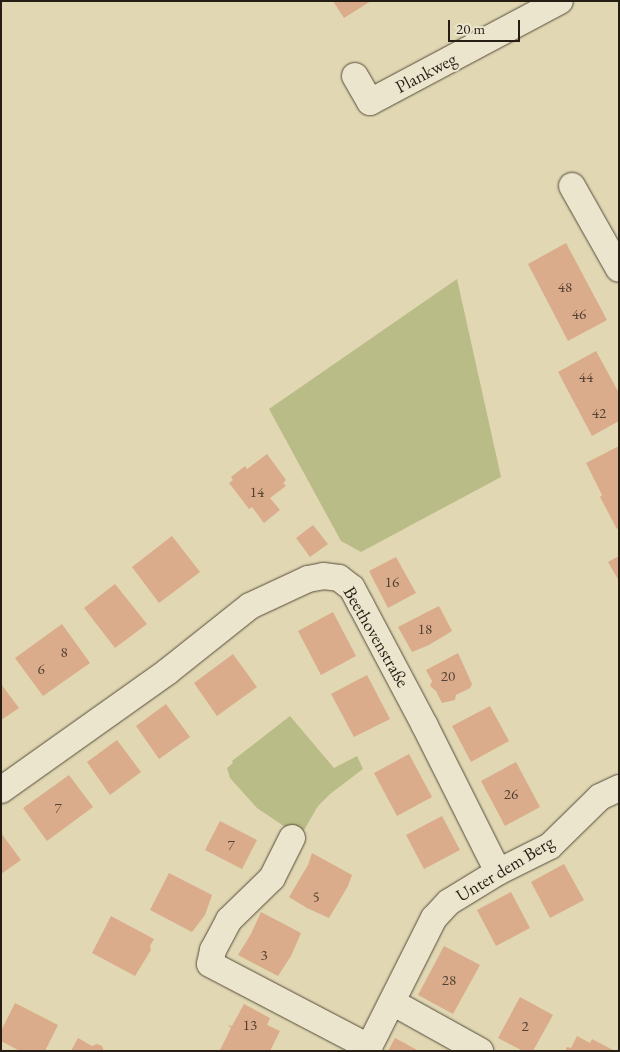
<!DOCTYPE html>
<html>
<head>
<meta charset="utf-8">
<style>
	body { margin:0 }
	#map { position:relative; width:620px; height:1052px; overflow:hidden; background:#e1d7b2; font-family:"EB Garamond",serif }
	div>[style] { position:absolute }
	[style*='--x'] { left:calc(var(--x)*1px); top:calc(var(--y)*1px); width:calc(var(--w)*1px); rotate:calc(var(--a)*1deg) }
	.green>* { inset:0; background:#babc87 }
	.building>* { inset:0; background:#daac8b }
	.roads { filter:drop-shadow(0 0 1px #554c3c) drop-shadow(0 0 1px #554c3c) }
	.minor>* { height:26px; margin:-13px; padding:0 13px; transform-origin:13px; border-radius:13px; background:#ece5cd }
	span { translate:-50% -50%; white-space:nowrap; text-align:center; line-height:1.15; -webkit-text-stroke:4px #ece5cd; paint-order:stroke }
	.number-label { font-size:15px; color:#534132 }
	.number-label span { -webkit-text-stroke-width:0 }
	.street-label { font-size:18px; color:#261d14 }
	.frame { position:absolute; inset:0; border:2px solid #261d14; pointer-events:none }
	.scale { position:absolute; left:448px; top:20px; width:72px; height:22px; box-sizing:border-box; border:2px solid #261d14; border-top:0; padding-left:6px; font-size:15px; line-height:18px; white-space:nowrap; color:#261d14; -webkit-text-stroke:4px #ece5cd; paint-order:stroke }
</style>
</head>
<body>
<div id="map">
	<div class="green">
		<i style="clip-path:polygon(457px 279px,501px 477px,361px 552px,341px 541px,269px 409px)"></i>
		<i style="clip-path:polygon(290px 716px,334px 768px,357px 756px,363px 769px,330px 794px,318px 806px,300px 837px,257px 808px,230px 778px,227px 768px,233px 763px,232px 761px)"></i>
	</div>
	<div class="building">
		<i style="clip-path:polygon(333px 1px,371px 1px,344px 18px)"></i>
		<i style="clip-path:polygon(566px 243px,607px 320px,568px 341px,528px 264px)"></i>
		<i style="clip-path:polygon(596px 351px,619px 393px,619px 421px,592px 436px,558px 372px)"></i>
		<i style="clip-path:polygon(619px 446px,619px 528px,617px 529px,600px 497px,602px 495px,586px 463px)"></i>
		<i style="clip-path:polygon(267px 454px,286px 480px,283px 483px,286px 486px,270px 498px,280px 510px,264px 523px,252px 507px,249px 509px,229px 483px,233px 480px,231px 477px,245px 466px,247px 469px)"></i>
		<i style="clip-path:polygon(313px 525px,328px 544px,310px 557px,296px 538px)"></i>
		<i style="clip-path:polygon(172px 536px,200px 572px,159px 603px,132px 567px)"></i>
		<i style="clip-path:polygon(619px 556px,619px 581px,608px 562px)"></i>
		<i style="clip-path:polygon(396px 557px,416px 593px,388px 608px,369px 571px)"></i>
		<i style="clip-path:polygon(115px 584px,147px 624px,115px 648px,84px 608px)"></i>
		<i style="clip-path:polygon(439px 606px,452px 631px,429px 645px,412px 652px,398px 627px)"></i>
		<i style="clip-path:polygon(333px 612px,356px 656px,321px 675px,298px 631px)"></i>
		<i style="clip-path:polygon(62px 624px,90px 663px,43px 696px,15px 658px)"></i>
		<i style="clip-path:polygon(458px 653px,472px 684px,470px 688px,456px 695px,455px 700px,442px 703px,436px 691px,430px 686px,432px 681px,426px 670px)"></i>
		<i style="clip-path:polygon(233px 654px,257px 687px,217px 716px,194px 683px)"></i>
		<i style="clip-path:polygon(367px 675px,390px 719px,354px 737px,331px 694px)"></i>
		<i style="clip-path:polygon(1px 684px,19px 708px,1px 720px)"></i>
		<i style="clip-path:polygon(166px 704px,190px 737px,159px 759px,136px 726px)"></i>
		<i style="clip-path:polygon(490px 706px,509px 741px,471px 762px,452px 726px)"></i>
		<i style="clip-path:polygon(117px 740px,141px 772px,110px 795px,87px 762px)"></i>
		<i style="clip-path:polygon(409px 754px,432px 797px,397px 816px,374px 773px)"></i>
		<i style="clip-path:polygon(516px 762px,540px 807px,505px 826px,481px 781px)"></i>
		<i style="clip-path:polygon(69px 775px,93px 807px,47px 841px,23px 808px)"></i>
		<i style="clip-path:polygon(442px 816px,460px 850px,424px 869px,406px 835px)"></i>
		<i style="clip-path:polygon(220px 821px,257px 840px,242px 869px,205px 850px)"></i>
		<i style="clip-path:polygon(1px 833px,21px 860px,1px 874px)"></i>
		<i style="clip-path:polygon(312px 853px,352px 875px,348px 886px,329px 918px,307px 908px,289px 897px,308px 865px)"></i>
		<i style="clip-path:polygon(564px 864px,584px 900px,550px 918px,531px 882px)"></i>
		<i style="clip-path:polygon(169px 873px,212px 895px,205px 915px,192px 932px,150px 910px)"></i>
		<i style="clip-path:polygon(511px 892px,530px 928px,496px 946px,477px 910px)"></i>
		<i style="clip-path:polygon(261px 912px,301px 933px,291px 956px,278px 976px,238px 955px,251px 934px)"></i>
		<i style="clip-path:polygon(111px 916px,154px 939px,150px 946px,151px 950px,135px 976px,92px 953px)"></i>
		<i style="clip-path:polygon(444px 946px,480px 965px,453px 1014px,418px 995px)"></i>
		<i style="clip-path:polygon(520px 997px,553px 1015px,533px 1051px,523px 1051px,498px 1038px)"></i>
		<i style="clip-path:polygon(15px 1003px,58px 1025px,45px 1051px,20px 1051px,1px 1041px,1px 1031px)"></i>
		<i style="clip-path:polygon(244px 1004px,270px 1018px,267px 1025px,280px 1031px,270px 1051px,220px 1050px,231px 1028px,228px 1025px,232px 1026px)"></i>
		<i style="clip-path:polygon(577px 1036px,590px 1043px,592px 1039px,615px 1051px,565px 1051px,567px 1047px,571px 1048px)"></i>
		<i style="clip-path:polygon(78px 1038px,92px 1046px,97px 1044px,102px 1046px,104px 1051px,71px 1051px)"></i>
		<i style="clip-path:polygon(395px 1038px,419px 1051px,388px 1051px)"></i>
	</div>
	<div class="roads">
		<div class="minor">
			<i style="--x:355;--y:76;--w:30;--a:60"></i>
			<i style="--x:370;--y:102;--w:215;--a:-28"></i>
			<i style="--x:572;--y:186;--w:95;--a:60.5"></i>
			<i style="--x:1;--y:790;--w:204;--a:-35.4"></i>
			<i style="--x:167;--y:672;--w:106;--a:-38.5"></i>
			<i style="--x:250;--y:606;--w:64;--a:-25"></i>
			<i style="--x:308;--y:579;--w:15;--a:-11"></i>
			<i style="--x:323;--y:576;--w:16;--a:7"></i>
			<i style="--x:339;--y:578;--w:16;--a:38"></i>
			<i style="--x:352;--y:588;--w:19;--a:62"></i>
			<i style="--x:361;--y:605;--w:137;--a:62.1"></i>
			<i style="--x:425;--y:726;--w:163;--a:63.4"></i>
			<i style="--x:292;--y:838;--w:45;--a:116.6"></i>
			<i style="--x:272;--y:878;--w:60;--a:135.7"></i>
			<i style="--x:229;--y:920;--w:34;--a:118"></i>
			<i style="--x:213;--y:950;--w:14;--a:102"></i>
			<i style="--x:210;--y:964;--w:179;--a:27.6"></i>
			<i style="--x:392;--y:1002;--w:101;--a:29.1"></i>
			<i style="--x:367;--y:1051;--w:149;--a:-63.3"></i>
			<i style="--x:434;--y:918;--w:22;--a:-47"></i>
			<i style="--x:449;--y:902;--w:57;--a:-31.5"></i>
			<i style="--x:498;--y:872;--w:58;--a:-26.6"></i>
			<i style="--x:550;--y:846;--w:70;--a:-44.4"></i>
			<i style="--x:600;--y:797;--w:21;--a:-25"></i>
		</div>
	</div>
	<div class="number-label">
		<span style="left:565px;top:287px">48</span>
		<span style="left:579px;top:314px">46</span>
		<span style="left:586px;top:377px">44</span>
		<span style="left:599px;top:413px">42</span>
		<span style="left:257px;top:492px">14</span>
		<span style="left:392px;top:582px">16</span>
		<span style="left:425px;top:629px">18</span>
		<span style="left:64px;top:652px">8</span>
		<span style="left:41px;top:669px">6</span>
		<span style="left:448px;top:676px">20</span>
		<span style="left:511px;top:794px">26</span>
		<span style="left:58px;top:808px">7</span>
		<span style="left:231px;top:845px">7</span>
		<span style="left:316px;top:897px">5</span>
		<span style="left:264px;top:955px">3</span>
		<span style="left:449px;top:980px">28</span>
		<span style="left:250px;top:1025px">13</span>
		<span style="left:525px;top:1026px">2</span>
	</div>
	<div class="street-label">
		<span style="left:426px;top:73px;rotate:-28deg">Plankweg</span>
		<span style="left:376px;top:637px;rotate:60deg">Beethovenstraße</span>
		<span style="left:505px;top:869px;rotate:-31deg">Unter dem Berg</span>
	</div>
	<div class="frame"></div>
	<div class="scale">20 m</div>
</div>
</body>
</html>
